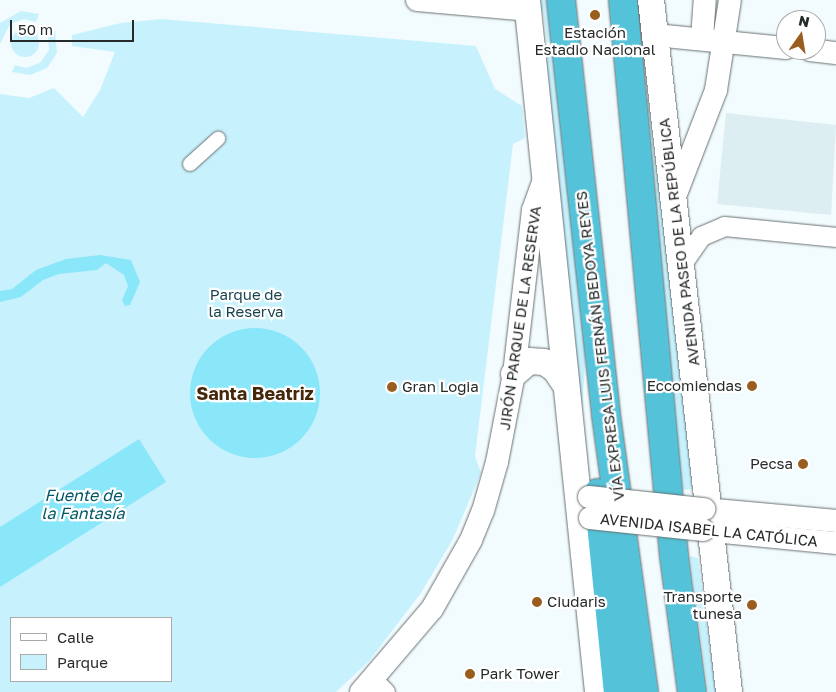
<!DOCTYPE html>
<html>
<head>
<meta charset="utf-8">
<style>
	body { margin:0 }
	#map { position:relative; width:836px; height:692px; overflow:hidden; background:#f2fbfd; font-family:"Golos Text",sans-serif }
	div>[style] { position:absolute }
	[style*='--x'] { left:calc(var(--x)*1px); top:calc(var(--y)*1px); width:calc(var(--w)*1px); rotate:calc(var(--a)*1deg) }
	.built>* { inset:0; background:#dceef2 }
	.green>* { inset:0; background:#c7f2fd }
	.round { border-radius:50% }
	.water>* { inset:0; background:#8ae6f9 }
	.roads { filter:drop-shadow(0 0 1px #697173) drop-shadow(0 0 1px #697173) }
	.pedestrian>* { height:14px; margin:-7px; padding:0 7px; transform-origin:7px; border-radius:7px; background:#fff }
	.minor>* { height:19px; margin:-9.5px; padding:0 9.5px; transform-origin:9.5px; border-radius:9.5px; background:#fff }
	.tertiary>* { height:22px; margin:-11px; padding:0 11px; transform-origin:11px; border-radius:11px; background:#fff }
	.secondary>* { height:26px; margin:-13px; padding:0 13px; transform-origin:13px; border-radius:13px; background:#fff }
	.motorway>* { height:28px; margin:-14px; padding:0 14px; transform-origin:14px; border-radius:14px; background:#54c2d8 }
	.bridges { filter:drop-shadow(0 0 1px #697173) drop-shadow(0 0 1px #697173) }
	.tertiary-bridge>* { height:22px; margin:-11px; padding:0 11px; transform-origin:11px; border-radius:11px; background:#fff }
	.dots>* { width:14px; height:14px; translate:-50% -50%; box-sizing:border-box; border:2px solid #fff; border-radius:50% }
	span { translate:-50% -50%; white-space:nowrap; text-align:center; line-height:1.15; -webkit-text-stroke:4.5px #fff; paint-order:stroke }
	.poi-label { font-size:15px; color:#272a2b }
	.right { translate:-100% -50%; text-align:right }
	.left { translate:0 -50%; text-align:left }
	.street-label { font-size:15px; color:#272a2b }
	.park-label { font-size:15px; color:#1a444d }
	.water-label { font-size:16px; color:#015764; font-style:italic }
	.quarter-label { font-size:18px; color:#442809; font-weight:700 }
	.legend { position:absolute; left:10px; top:617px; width:162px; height:65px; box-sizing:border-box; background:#fff; border:1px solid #a9aaaa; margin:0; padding:6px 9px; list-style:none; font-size:15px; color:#272a2b }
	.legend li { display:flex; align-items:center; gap:10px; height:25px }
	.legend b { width:25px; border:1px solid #a9aaaa }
	.north { position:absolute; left:776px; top:10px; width:50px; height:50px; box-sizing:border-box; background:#fff; border:1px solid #a9aaaa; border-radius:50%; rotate:13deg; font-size:14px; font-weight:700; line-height:20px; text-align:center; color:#272a2b }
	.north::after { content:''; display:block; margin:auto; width:18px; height:22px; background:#995e1e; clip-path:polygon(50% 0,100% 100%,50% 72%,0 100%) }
	.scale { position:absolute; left:10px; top:20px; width:124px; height:22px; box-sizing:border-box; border:2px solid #272a2b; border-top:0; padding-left:6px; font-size:15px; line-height:18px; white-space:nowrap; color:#272a2b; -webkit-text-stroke:4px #fff; paint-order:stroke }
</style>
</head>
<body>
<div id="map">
	<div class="built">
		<i style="clip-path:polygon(726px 113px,836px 125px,831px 215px,717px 204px)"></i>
	</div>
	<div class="green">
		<i style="clip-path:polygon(534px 0,550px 0,555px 42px,547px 42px,543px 11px,535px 8px)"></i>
		<i style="clip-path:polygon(21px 11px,39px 14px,36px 22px,24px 19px,10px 24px,0 44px,0 23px)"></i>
		<i style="clip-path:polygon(evenodd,162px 19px,476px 46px,495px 89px,522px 106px,525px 138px,513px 144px,475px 456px,481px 473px,453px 539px,421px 593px,369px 661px,336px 692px,0 692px,0 94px,29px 98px,54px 88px,83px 117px,100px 90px,115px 52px,72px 46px,72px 35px,121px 23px,162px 19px,11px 618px,171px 618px,171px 681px,11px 681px,11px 618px)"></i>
		<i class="round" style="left:11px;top:29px;width:28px;height:28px"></i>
		<i style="clip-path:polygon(55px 31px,57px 53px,47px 68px,30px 75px,12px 72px,15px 65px,26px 68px,40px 63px,49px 50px,48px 34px)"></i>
		<i style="clip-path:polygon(559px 54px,588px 317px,582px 411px,545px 57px)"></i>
		<i style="clip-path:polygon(645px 96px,648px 97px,696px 489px,676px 490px)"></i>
		<i style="clip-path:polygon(690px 556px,698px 558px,716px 692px,708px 692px)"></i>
	</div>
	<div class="water">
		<i style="clip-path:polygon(100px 255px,131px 260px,133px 265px,140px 282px,130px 305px,125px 306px,122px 300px,128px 286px,124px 275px,106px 263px,97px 270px,59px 274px,43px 280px,21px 297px,0 302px,0 291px,12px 289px,36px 270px,66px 259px)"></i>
		<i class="round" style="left:190px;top:328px;width:130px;height:130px"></i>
		<i style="clip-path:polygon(139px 439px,166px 482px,0 587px,0 527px)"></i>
	</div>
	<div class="roads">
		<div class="pedestrian">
			<i style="--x:190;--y:164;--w:38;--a:-42"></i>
		</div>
		<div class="minor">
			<i style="--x:683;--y:262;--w:32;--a:-55"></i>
			<i style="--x:701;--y:236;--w:25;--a:-23"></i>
			<i style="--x:724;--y:226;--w:113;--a:5.6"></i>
			<i style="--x:373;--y:680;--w:17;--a:45"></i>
		</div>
		<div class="tertiary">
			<i style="--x:417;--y:0;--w:111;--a:5.1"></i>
			<i style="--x:655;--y:35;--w:132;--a:5.7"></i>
			<i style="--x:702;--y:39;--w:39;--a:-86"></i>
			<i style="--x:810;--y:50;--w:26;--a:7"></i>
			<i style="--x:674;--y:199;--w:117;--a:-68.9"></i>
			<i style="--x:716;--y:90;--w:91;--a:-81.2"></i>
			<i style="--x:704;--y:509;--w:133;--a:5.2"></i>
			<i style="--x:703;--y:530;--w:134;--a:5.6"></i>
			<i style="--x:361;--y:692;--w:109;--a:-49.5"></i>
			<i style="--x:432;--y:609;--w:79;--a:-60.5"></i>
			<i style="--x:471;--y:540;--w:31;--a:-68"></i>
			<i style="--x:483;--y:511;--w:51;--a:-74.1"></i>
			<i style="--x:497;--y:462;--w:90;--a:-79.1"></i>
			<i style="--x:514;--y:374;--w:165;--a:-83.4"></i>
			<i style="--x:533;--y:210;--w:35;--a:-70"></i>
		</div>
		<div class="secondary">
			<i style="--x:527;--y:0;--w:696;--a:84.14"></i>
			<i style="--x:651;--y:0;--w:696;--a:83.57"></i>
			<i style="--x:514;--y:374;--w:20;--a:-41"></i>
			<i style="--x:529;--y:361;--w:15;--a:4"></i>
			<i style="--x:544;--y:362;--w:13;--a:32"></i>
			<i style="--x:555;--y:369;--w:18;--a:56"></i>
		</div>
		<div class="motorway">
			<i style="--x:561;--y:0;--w:417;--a:83.8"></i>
			<i style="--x:606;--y:415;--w:280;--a:82.2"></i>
			<i style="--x:623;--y:0;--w:558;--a:84.76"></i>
			<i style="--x:674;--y:556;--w:137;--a:82.5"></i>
			<i style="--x:598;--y:493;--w:200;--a:84.3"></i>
		</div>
	</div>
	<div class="bridges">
		<div class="tertiary-bridge">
			<i style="--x:589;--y:497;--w:116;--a:6"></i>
			<i style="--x:590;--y:518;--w:114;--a:6.1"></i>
		</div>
	</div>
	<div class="dots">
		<i style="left:595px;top:15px;background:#995e1e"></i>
		<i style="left:752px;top:386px;background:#995e1e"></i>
		<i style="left:392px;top:387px;background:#995e1e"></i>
		<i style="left:803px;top:464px;background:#995e1e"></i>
		<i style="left:537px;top:602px;background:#995e1e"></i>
		<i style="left:752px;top:605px;background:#995e1e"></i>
		<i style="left:470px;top:674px;background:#995e1e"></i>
	</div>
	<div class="poi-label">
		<span style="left:595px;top:41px">Estación<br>Estadio Nacional</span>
		<span class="right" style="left:742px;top:386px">Eccomiendas</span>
		<span class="left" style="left:402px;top:387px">Gran Logia</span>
		<span class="right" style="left:793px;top:464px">Pecsa</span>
		<span class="right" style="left:742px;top:605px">Transporte<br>tunesa</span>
		<span class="left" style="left:547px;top:602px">Ciudaris</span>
		<span class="left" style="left:480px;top:674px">Park Tower</span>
	</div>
	<div class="street-label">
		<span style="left:679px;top:242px;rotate:-97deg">AVENIDA PASEO DE LA REPÚBLICA</span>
		<span style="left:520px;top:318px;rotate:-82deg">JIRÓN PARQUE DE LA RESERVA</span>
		<span style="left:600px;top:346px;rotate:-97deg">VÍA EXPRESA LUIS FERNÁN BEDOYA REYES</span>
		<span style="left:709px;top:530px;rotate:6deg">AVENIDA ISABEL LA CATÓLICA</span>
	</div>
	<div class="park-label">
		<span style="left:246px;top:303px">Parque de<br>la Reserva</span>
	</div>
	<div class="water-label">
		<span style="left:83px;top:504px">Fuente de<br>la Fantasía</span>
	</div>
	<div class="quarter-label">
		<span style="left:255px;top:393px">Santa Beatriz</span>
	</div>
	<ul class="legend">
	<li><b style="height:6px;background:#fff"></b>Calle</li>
	<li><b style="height:14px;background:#c7f2fd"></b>Parque</li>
	</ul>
	<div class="north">N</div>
	<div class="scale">50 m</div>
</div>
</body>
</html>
